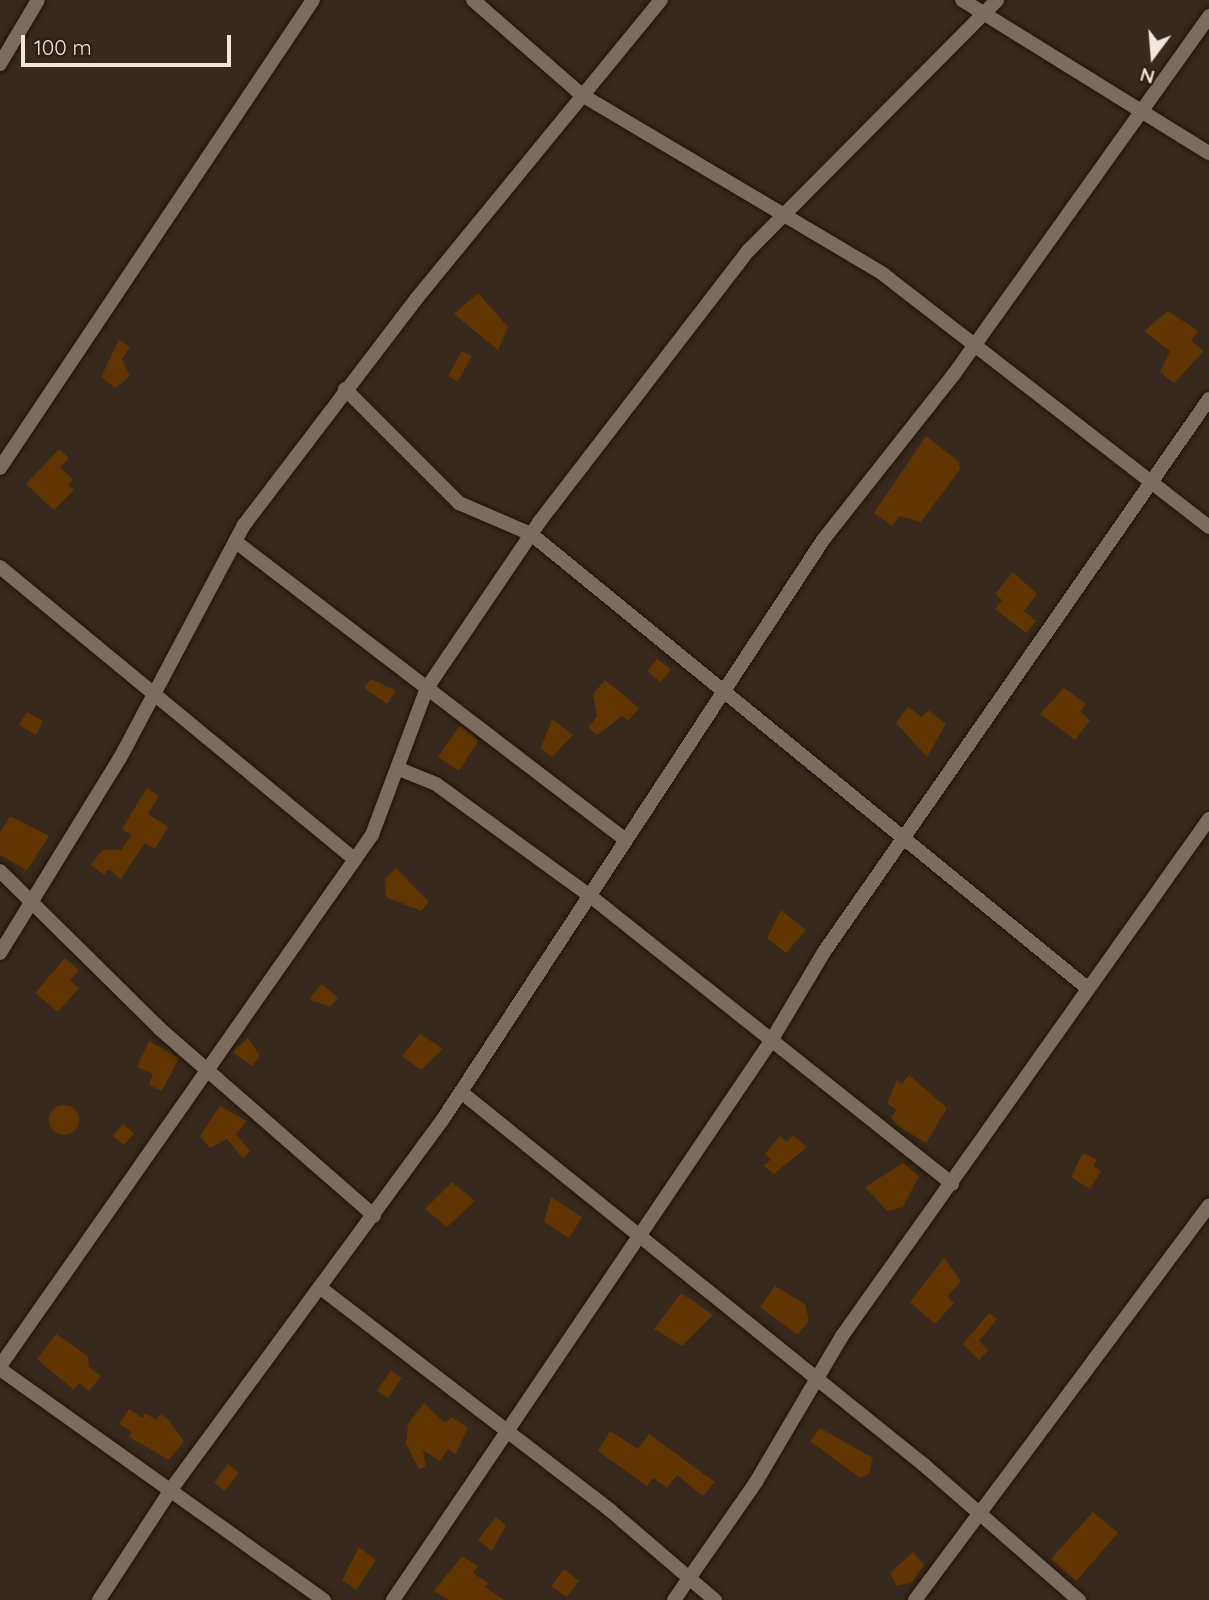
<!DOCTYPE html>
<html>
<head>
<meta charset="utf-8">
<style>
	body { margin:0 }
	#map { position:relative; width:1209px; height:1600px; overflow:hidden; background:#37291d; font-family:Quicksand,sans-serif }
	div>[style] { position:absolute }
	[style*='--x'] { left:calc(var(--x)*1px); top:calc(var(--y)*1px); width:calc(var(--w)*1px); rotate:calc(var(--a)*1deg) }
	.building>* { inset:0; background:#603502 }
	.round { border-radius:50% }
	.roads { filter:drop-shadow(0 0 2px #1e1106) drop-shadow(0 0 2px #1e1106) }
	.street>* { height:14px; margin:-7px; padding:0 7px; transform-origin:7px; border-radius:7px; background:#7c6c5e }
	span { translate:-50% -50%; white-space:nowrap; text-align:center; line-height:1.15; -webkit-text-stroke:7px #2d1f13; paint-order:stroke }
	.north { position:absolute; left:1118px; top:21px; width:70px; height:70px; -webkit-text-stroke:5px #2d1f13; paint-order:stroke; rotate:196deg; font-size:19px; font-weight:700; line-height:28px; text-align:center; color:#f0e6df }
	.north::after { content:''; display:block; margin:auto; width:24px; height:32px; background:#f0e6df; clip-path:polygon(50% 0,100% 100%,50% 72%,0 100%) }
	.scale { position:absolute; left:21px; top:35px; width:210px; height:32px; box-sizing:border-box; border:4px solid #f0e6df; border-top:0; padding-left:9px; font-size:21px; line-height:24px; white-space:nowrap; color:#f0e6df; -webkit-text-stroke:5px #2d1f13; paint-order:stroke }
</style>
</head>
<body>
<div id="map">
	<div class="building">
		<i style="clip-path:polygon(478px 293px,508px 327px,498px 350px,454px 314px)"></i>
		<i style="clip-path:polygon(1168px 311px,1198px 331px,1191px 341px,1204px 351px,1174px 383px,1160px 372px,1170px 351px,1144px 331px)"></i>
		<i style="clip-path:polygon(119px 340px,130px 347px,122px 359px,130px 376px,115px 388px,101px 377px)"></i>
		<i style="clip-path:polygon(462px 351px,472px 356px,458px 381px,448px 376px)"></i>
		<i style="clip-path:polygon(926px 436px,959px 462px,960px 469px,921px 522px,899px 516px,892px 526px,874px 513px)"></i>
		<i style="clip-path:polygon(59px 449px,69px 458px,60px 467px,73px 480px,68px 485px,74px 490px,54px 510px,26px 484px)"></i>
		<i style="clip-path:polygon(1013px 572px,1037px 594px,1024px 611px,1036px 621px,1026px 633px,995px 609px,1002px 600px,995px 594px)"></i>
		<i style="clip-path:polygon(657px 659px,671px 670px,660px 682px,647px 671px)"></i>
		<i style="clip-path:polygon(371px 679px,396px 691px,387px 704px,364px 688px)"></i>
		<i style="clip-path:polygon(605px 680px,639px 708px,628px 721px,622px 716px,597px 735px,588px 728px,597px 716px,593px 694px)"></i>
		<i style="clip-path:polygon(1064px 688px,1086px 704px,1080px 712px,1090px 720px,1075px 740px,1040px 714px)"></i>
		<i style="clip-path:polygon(908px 707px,922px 717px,928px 710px,946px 724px,927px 757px,896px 723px)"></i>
		<i style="clip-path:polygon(27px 712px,43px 721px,36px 735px,19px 725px)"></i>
		<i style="clip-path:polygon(552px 719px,573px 735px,552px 757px,541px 748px)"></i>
		<i style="clip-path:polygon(460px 725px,478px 741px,459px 771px,438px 757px)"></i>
		<i style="clip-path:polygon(147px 788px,159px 796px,148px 814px,168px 827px,155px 849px,145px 843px,121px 879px,108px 869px,104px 875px,91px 865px,102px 850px,121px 850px,132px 835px,122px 829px)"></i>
		<i style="clip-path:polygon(10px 816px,49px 836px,27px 870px,0 855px,0 833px)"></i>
		<i style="clip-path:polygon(396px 868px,429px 902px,421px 911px,386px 897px,385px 879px)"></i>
		<i style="clip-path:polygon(781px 910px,806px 930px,786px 953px,767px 938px)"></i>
		<i style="clip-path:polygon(65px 958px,79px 970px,70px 981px,79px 988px,58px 1012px,35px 993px)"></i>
		<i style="clip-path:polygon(322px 984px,338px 998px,330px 1007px,309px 999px)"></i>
		<i style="clip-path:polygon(420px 1034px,443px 1049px,421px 1070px,402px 1056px)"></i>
		<i style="clip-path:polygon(248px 1038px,260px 1056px,252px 1066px,232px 1052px)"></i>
		<i style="clip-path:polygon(149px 1041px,179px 1058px,162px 1091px,149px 1085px,153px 1074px,137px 1067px)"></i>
		<i style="clip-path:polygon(909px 1075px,947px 1108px,926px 1143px,898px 1126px,891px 1117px,897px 1110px,887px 1103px,897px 1080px,902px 1084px)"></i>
		<i class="round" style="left:49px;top:1105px;width:30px;height:30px"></i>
		<i style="clip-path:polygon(220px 1106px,247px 1121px,236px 1134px,250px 1151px,243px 1158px,227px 1139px,210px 1148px,200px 1136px)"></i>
		<i style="clip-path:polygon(123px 1124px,134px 1133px,124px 1145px,113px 1136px)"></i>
		<i style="clip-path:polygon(793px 1135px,807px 1147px,774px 1174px,764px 1166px,771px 1159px,765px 1154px,780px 1136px,787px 1142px)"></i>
		<i style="clip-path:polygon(1083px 1153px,1097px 1160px,1093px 1166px,1101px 1171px,1090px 1189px,1071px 1177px)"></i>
		<i style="clip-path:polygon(903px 1163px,919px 1176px,903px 1207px,887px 1211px,865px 1187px)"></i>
		<i style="clip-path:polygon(452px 1182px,475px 1201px,447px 1227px,425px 1209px)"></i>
		<i style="clip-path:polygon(551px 1197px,582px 1217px,569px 1238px,544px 1222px)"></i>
		<i style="clip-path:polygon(944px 1258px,961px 1281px,947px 1297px,954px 1303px,935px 1324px,910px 1302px)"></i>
		<i style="clip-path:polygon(775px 1286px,805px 1304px,809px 1320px,798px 1335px,760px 1307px)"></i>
		<i style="clip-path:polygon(681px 1293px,713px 1315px,682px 1346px,654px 1329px)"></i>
		<i style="clip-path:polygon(989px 1313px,997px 1319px,979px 1341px,988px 1350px,979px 1360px,963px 1344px)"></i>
		<i style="clip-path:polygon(56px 1334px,88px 1356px,89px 1367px,101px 1376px,89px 1391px,79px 1383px,74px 1390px,37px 1359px)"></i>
		<i style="clip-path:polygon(391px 1371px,402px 1378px,388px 1398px,377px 1391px)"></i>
		<i style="clip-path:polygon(424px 1403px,445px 1423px,452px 1417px,468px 1428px,456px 1454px,448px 1449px,440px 1461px,423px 1450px,426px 1467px,419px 1469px,406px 1444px,408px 1424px)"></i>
		<i style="clip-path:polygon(129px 1409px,142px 1418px,145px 1413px,156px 1420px,160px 1414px,168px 1419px,184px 1441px,169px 1460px,129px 1437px,132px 1432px,119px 1424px)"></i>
		<i style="clip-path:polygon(820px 1428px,873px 1458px,869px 1474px,860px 1478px,810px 1441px)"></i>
		<i style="clip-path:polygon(610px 1431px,638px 1449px,649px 1434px,715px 1482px,703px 1496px,677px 1475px,667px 1488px,653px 1478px,647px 1486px,598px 1451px)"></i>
		<i style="clip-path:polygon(228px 1464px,239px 1473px,225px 1491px,214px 1483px)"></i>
		<i style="clip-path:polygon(1093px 1512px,1118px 1533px,1076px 1581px,1051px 1559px)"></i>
		<i style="clip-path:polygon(496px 1517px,506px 1525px,492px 1551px,478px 1540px)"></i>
		<i style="clip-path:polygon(359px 1547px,376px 1560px,356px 1590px,342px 1580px)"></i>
		<i style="clip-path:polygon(913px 1552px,924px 1565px,912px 1582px,897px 1586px,890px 1573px)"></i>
		<i style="clip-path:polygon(462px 1556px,478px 1566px,473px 1573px,488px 1583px,485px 1587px,504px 1600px,449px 1600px,434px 1591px)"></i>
		<i style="clip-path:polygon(564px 1569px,579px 1581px,567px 1597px,551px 1586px)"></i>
	</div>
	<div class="roads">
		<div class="street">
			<i style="--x:473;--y:0;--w:145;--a:41.1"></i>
			<i style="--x:582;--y:95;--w:350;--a:30.7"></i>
			<i style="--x:883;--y:274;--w:413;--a:37.8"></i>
			<i style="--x:962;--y:0;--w:291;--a:31.8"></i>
			<i style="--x:0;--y:64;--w:74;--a:-59.3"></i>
			<i style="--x:345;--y:389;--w:161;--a:45"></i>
			<i style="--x:459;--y:503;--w:78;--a:23.3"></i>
			<i style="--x:531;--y:534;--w:716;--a:39.22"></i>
			<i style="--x:0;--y:468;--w:563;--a:-56.23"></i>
			<i style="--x:236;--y:542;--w:489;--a:37.4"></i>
			<i style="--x:0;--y:567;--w:460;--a:39.5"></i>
			<i style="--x:399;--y:769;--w:40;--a:22"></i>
			<i style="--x:436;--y:784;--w:189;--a:36"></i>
			<i style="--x:589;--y:895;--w:464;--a:38.5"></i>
			<i style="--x:0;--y:871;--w:225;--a:44.6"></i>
			<i style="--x:160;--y:1029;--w:284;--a:41.1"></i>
			<i style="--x:0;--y:953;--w:229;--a:-58.4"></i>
			<i style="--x:120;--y:758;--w:264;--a:-62"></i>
			<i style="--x:244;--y:525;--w:285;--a:-52.7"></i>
			<i style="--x:417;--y:298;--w:385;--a:-50.7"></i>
			<i style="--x:461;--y:1092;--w:595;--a:38.86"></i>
			<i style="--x:924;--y:1465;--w:206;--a:41.1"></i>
			<i style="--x:322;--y:1289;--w:364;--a:37.5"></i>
			<i style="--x:611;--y:1511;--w:137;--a:40.6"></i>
			<i style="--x:0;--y:1366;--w:648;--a:-54.99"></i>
			<i style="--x:372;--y:835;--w:157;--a:-69.5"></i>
			<i style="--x:427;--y:688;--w:202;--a:-55.9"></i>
			<i style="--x:540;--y:521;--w:342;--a:-52.4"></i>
			<i style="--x:749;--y:250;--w:352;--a:-45.2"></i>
			<i style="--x:0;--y:1369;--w:398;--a:35.5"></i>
			<i style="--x:99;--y:1600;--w:134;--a:-56.9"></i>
			<i style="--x:172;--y:1488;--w:458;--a:-53.7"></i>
			<i style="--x:443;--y:1119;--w:693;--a:-56.72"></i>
			<i style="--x:823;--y:540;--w:211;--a:-51.7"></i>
			<i style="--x:954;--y:374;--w:440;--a:-54.5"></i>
			<i style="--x:393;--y:1600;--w:675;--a:-55.93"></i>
			<i style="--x:771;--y:1041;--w:104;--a:-59.2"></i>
			<i style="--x:824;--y:952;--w:674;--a:-55.15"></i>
			<i style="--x:674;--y:1600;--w:144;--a:-55.2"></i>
			<i style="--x:756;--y:1482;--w:169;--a:-59.5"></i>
			<i style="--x:842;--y:1336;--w:634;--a:-54.63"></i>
			<i style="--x:915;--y:1600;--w:492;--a:-53.3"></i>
		</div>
	</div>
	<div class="north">N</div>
	<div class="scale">100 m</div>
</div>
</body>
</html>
